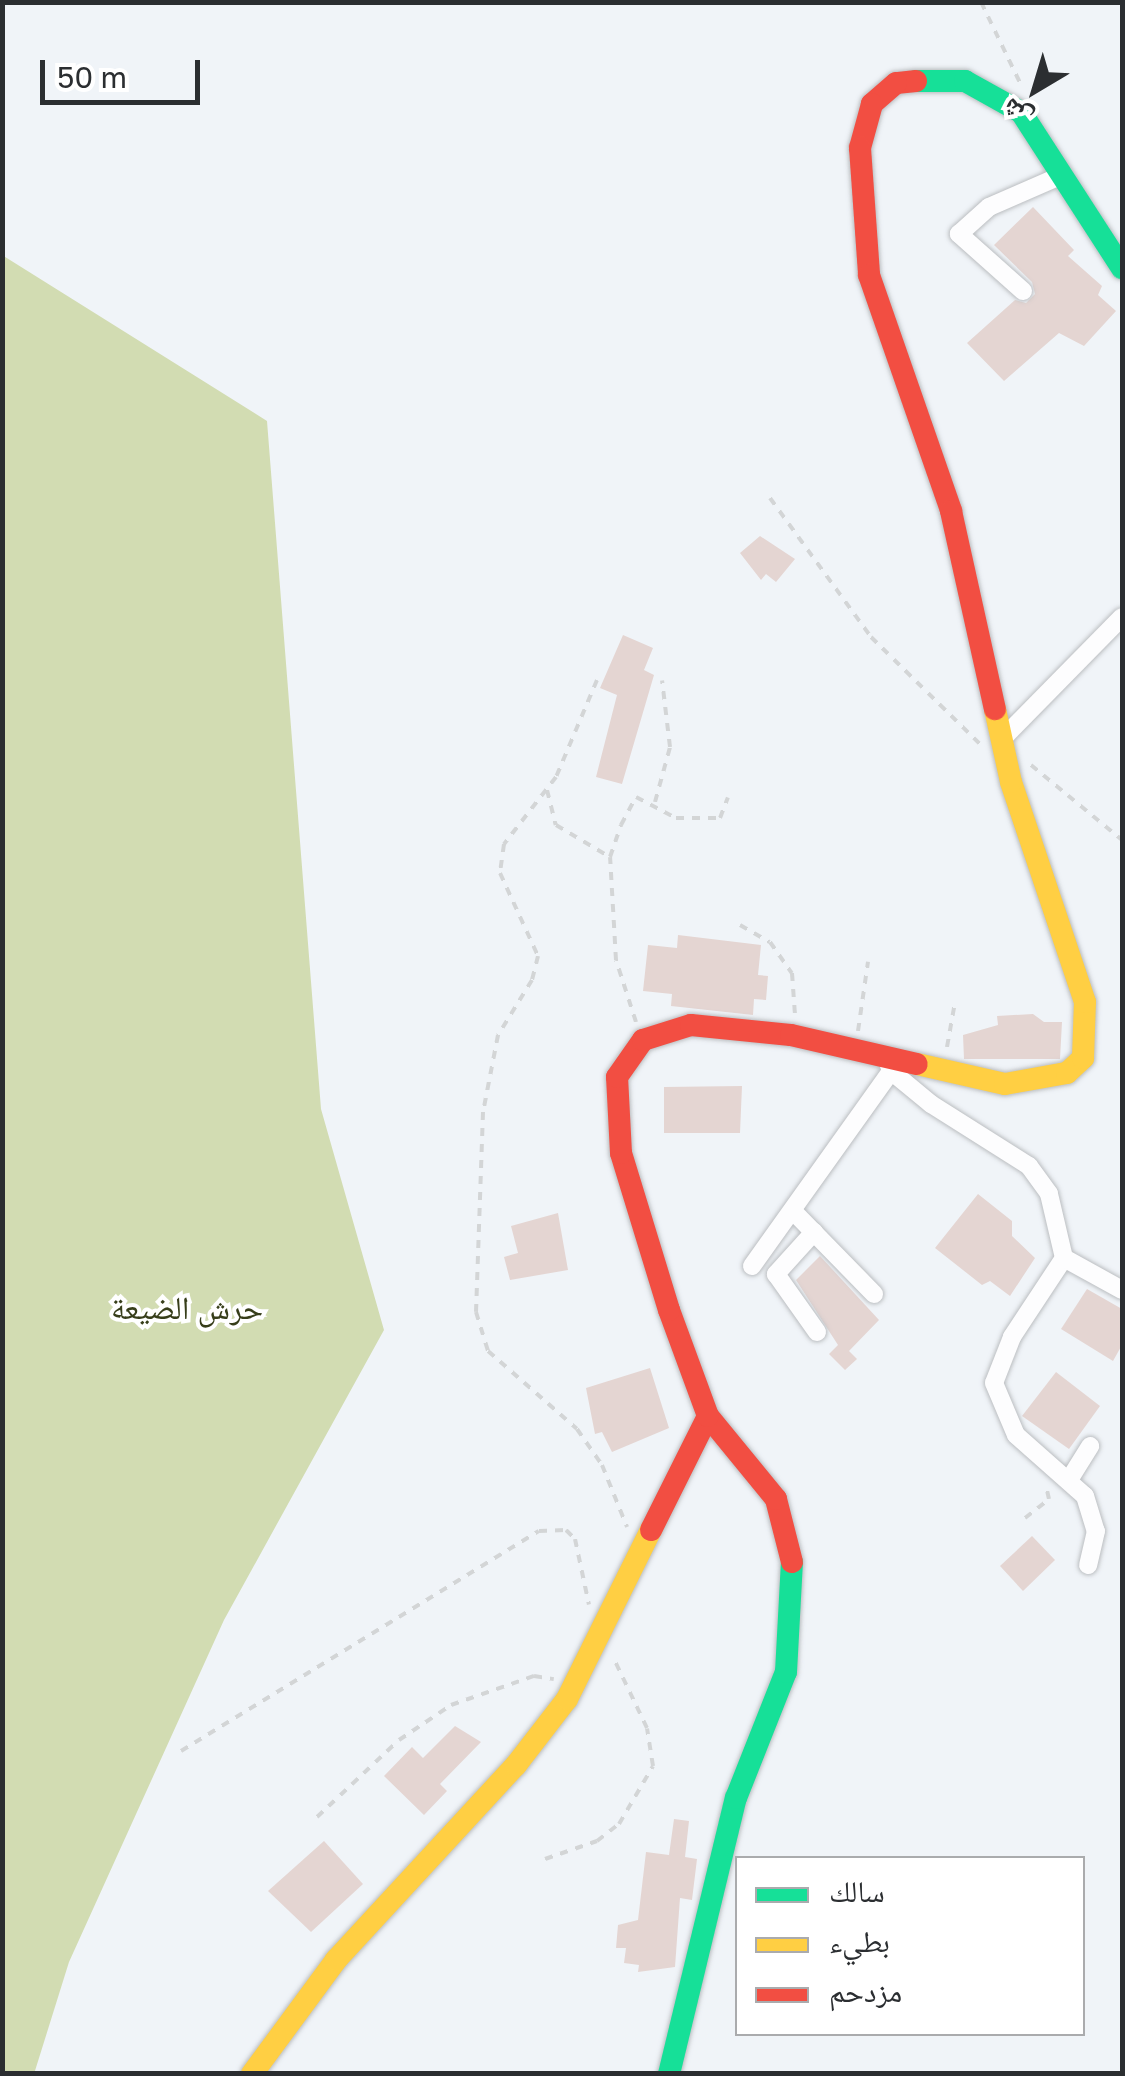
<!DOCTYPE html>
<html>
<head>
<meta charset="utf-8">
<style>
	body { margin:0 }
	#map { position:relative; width:1125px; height:2076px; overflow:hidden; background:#f0f4f8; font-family:"Golos Text","Noto Naskh Arabic",sans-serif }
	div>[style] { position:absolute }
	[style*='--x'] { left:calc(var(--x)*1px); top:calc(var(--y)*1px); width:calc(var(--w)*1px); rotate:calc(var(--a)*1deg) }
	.green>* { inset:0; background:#d2dcb2 }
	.building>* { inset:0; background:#e4d5d2 }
	.path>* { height:4px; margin-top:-2px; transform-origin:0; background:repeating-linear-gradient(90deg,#d3d5d6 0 8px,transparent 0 16px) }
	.roads { filter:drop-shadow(0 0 2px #bbbec1) drop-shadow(0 0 2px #bbbec1) }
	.street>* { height:18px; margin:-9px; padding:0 9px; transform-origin:9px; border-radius:9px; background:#fdfdfe }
	.fast>* { height:22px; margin:-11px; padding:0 11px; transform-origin:11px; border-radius:11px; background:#16e098 }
	.slow>* { height:22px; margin:-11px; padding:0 11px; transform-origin:11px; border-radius:11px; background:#ffcf43 }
	.jam>* { height:22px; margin:-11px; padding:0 11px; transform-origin:11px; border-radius:11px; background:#f24e42 }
	span { translate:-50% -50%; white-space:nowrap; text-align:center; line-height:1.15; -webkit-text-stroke:8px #fff; paint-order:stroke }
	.park-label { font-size:32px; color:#373e1a }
	.frame { position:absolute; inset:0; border:5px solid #2b2e31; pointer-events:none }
	.legend { position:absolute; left:735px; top:1856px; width:350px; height:180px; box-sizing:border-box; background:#fff; border:2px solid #aaabad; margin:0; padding:12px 18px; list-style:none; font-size:30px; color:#2b2e31 }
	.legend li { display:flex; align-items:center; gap:20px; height:50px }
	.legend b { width:50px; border:2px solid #aaabad }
	.north { position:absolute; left:985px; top:40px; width:100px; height:100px; -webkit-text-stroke:8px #fff; paint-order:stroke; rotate:218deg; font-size:28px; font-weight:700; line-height:40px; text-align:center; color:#2b2e31 }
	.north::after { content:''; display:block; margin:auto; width:35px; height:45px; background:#2b2e31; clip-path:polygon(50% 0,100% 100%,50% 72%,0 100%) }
	.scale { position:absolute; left:40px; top:60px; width:160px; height:45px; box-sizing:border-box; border:5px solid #2b2e31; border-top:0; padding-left:12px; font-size:30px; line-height:35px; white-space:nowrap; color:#2b2e31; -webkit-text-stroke:8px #fff; paint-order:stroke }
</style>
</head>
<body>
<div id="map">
	<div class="green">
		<i style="clip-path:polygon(2px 255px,267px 421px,321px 1109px,384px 1330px,224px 1620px,69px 1962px,34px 2074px,2px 2073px)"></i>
	</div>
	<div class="building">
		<i style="clip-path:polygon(1033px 207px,1074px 250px,1068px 256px,1102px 286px,1098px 295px,1116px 311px,1084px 346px,1059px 333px,1004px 381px,967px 343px,1015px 300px,1026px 303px,1035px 294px,1032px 282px,994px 245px)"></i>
		<i style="clip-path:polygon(760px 536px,795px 559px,776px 582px,766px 574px,761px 580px,740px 553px)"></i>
		<i style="clip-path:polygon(623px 635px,653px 648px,644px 670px,654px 675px,622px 784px,596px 777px,617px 695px,600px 688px)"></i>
		<i style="clip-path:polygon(678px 935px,761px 945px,758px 975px,768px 976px,766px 1000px,754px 999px,753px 1015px,671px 1006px,672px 994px,643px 991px,648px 945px,677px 948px)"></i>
		<i style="clip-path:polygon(1033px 1014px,1044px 1022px,1062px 1022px,1060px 1059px,964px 1059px,963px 1035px,998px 1025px,997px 1016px)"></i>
		<i style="clip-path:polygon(742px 1086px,740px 1133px,664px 1133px,664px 1087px)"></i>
		<i style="clip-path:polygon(978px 1194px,1012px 1221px,1012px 1236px,1035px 1258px,1010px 1296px,990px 1281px,982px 1285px,935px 1248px)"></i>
		<i style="clip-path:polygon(558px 1213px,568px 1270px,510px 1280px,504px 1257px,518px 1253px,511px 1226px)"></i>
		<i style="clip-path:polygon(820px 1256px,879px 1320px,849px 1351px,857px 1359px,845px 1370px,829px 1354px,838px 1345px,796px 1280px)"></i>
		<i style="clip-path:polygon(1087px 1289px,1122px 1309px,1122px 1345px,1113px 1361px,1061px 1329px)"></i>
		<i style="clip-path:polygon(650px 1368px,669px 1428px,612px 1452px,602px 1432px,595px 1434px,586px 1388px)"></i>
		<i style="clip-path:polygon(1056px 1372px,1100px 1406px,1069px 1449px,1022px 1416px)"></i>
		<i style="clip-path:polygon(1032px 1536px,1055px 1560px,1023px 1591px,1000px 1566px)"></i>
		<i style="clip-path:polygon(455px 1726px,481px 1742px,440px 1784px,447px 1791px,424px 1815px,384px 1776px,412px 1747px,423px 1758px)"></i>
		<i style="clip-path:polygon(674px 1819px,689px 1821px,685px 1857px,697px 1859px,692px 1900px,680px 1898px,675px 1967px,638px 1972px,639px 1965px,624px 1963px,626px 1948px,616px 1948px,618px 1925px,638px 1920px,646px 1852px,669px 1855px)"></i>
		<i style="clip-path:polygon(324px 1841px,363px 1884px,311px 1932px,268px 1891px)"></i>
	</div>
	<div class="path">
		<i style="--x:981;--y:2;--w:94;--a:64.2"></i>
		<i style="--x:770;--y:498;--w:172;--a:54"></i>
		<i style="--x:871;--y:637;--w:154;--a:44.5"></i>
		<i style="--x:597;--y:680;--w:105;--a:112.9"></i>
		<i style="--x:556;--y:777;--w:85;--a:127.8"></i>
		<i style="--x:504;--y:844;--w:29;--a:98"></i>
		<i style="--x:500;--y:873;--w:91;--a:65.4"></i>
		<i style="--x:538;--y:956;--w:25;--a:104"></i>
		<i style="--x:532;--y:980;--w:65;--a:121.7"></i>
		<i style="--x:498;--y:1035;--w:78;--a:101"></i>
		<i style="--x:483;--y:1112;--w:200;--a:92"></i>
		<i style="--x:476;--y:1312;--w:41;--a:72.9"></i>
		<i style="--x:488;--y:1351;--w:118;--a:41.2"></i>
		<i style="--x:577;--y:1429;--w:44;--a:55.2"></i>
		<i style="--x:602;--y:1465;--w:67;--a:68"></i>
		<i style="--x:1031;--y:765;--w:118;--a:39.5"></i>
		<i style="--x:547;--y:790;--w:36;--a:76"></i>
		<i style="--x:556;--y:825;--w:63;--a:30.7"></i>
		<i style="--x:655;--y:802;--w:57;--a:-74.7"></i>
		<i style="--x:670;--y:747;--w:67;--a:-96.8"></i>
		<i style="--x:740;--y:925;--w:34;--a:30"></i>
		<i style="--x:770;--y:942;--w:38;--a:55"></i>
		<i style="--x:792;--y:973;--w:42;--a:85.9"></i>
		<i style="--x:636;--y:1022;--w:65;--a:-107.9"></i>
		<i style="--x:616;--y:960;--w:103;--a:-93.3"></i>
		<i style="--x:610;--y:857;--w:34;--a:-71"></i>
		<i style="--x:621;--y:825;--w:32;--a:-62"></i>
		<i style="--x:636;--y:797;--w:45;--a:27.7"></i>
		<i style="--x:676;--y:818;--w:44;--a:0"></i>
		<i style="--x:720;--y:818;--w:22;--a:-69"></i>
		<i style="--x:858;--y:1031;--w:70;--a:-81.8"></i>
		<i style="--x:947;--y:1047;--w:46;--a:-79.9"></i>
		<i style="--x:1025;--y:1518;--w:31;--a:-38"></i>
		<i style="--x:1049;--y:1499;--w:9;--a:-103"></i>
		<i style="--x:181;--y:1751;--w:420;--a:-31.6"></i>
		<i style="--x:539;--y:1531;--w:27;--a:-2"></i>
		<i style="--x:566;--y:1530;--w:13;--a:45"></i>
		<i style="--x:575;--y:1539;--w:67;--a:78"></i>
		<i style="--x:317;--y:1817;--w:112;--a:-43.2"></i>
		<i style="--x:399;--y:1740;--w:63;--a:-33.9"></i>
		<i style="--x:451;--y:1705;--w:88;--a:-19.3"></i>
		<i style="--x:534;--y:1676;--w:20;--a:9"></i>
		<i style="--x:545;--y:1859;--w:55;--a:-19.1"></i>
		<i style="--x:597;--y:1841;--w:28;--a:-38"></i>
		<i style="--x:619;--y:1824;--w:67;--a:-59.6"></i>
		<i style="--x:653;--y:1766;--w:38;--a:-99"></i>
		<i style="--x:647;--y:1728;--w:79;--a:-115.6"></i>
	</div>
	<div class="roads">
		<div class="street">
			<i style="--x:1023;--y:291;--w:86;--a:-138.3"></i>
			<i style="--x:959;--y:234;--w:40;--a:-42"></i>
			<i style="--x:989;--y:207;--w:75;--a:-23.5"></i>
			<i style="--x:1004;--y:737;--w:168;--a:-45.5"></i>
			<i style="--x:886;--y:1056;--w:16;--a:72"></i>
			<i style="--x:891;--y:1071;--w:52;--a:39.5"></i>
			<i style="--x:931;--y:1104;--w:116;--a:32.3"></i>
			<i style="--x:1029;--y:1166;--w:34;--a:54"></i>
			<i style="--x:1049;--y:1194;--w:66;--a:76.8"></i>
			<i style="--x:1064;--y:1258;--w:95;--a:123.4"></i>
			<i style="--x:1012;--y:1337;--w:49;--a:111.4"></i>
			<i style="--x:994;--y:1383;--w:56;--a:67.1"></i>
			<i style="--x:1016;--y:1435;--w:92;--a:41.5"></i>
			<i style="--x:1085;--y:1496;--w:37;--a:73"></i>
			<i style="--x:1096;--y:1531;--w:35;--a:103"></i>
			<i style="--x:793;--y:1211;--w:116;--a:45.7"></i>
			<i style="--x:814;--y:1232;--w:57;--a:132.1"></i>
			<i style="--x:776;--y:1274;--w:71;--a:54.7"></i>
			<i style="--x:1064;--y:1258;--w:66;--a:28.9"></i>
			<i style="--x:752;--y:1266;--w:239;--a:-54.5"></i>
			<i style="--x:1069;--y:1480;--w:40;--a:-58"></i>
		</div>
		<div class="fast">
			<i style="--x:916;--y:81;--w:49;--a:0"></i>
			<i style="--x:965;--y:81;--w:64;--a:29"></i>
			<i style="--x:1021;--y:112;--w:186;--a:57.1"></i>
			<i style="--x:669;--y:2074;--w:284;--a:-76.4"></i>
			<i style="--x:736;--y:1798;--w:136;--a:-68.4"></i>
			<i style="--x:786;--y:1672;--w:110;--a:-86.9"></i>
		</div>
		<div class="slow">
			<i style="--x:917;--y:1064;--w:90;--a:12.8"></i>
			<i style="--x:1005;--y:1084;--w:63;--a:-10.1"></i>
			<i style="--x:1067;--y:1073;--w:22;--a:-43"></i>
			<i style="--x:1083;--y:1058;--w:56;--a:-88"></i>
			<i style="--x:1085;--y:1002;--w:232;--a:-108.6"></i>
			<i style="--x:1011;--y:782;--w:75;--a:-102.4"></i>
			<i style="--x:252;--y:2074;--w:142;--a:-53.6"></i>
			<i style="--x:336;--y:1960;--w:265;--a:-47.3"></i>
			<i style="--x:516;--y:1765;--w:83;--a:-52.3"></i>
			<i style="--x:567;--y:1699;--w:189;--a:-63.6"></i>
		</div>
		<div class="jam">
			<i style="--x:916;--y:81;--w:20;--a:174"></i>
			<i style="--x:896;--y:83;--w:32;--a:139"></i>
			<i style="--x:872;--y:104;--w:46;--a:105.3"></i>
			<i style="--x:860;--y:148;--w:127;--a:85.9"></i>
			<i style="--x:869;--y:275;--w:250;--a:70.8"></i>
			<i style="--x:951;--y:511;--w:203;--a:77.5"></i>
			<i style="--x:651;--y:1530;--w:127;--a:-63.4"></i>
			<i style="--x:792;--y:1562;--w:65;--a:-104.3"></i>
			<i style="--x:776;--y:1499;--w:107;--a:-129.3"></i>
			<i style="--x:708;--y:1416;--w:113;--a:-110.2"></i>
			<i style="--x:669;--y:1310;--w:164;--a:-107"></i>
			<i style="--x:621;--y:1153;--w:76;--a:-93"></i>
			<i style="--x:617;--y:1077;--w:45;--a:-54.9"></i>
			<i style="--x:643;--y:1040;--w:50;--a:-17.4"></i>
			<i style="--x:691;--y:1025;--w:100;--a:5.7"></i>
			<i style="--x:791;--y:1035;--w:129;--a:13"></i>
		</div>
	</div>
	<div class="park-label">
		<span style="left:187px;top:1307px">حرش الضيعة</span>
	</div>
	<div class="frame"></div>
	<ul class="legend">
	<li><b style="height:12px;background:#16e098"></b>سالك</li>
	<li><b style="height:12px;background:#ffcf43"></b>بطيء</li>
	<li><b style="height:12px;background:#f24e42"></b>مزدحم</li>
	</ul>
	<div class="north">ش</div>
	<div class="scale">50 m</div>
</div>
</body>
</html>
